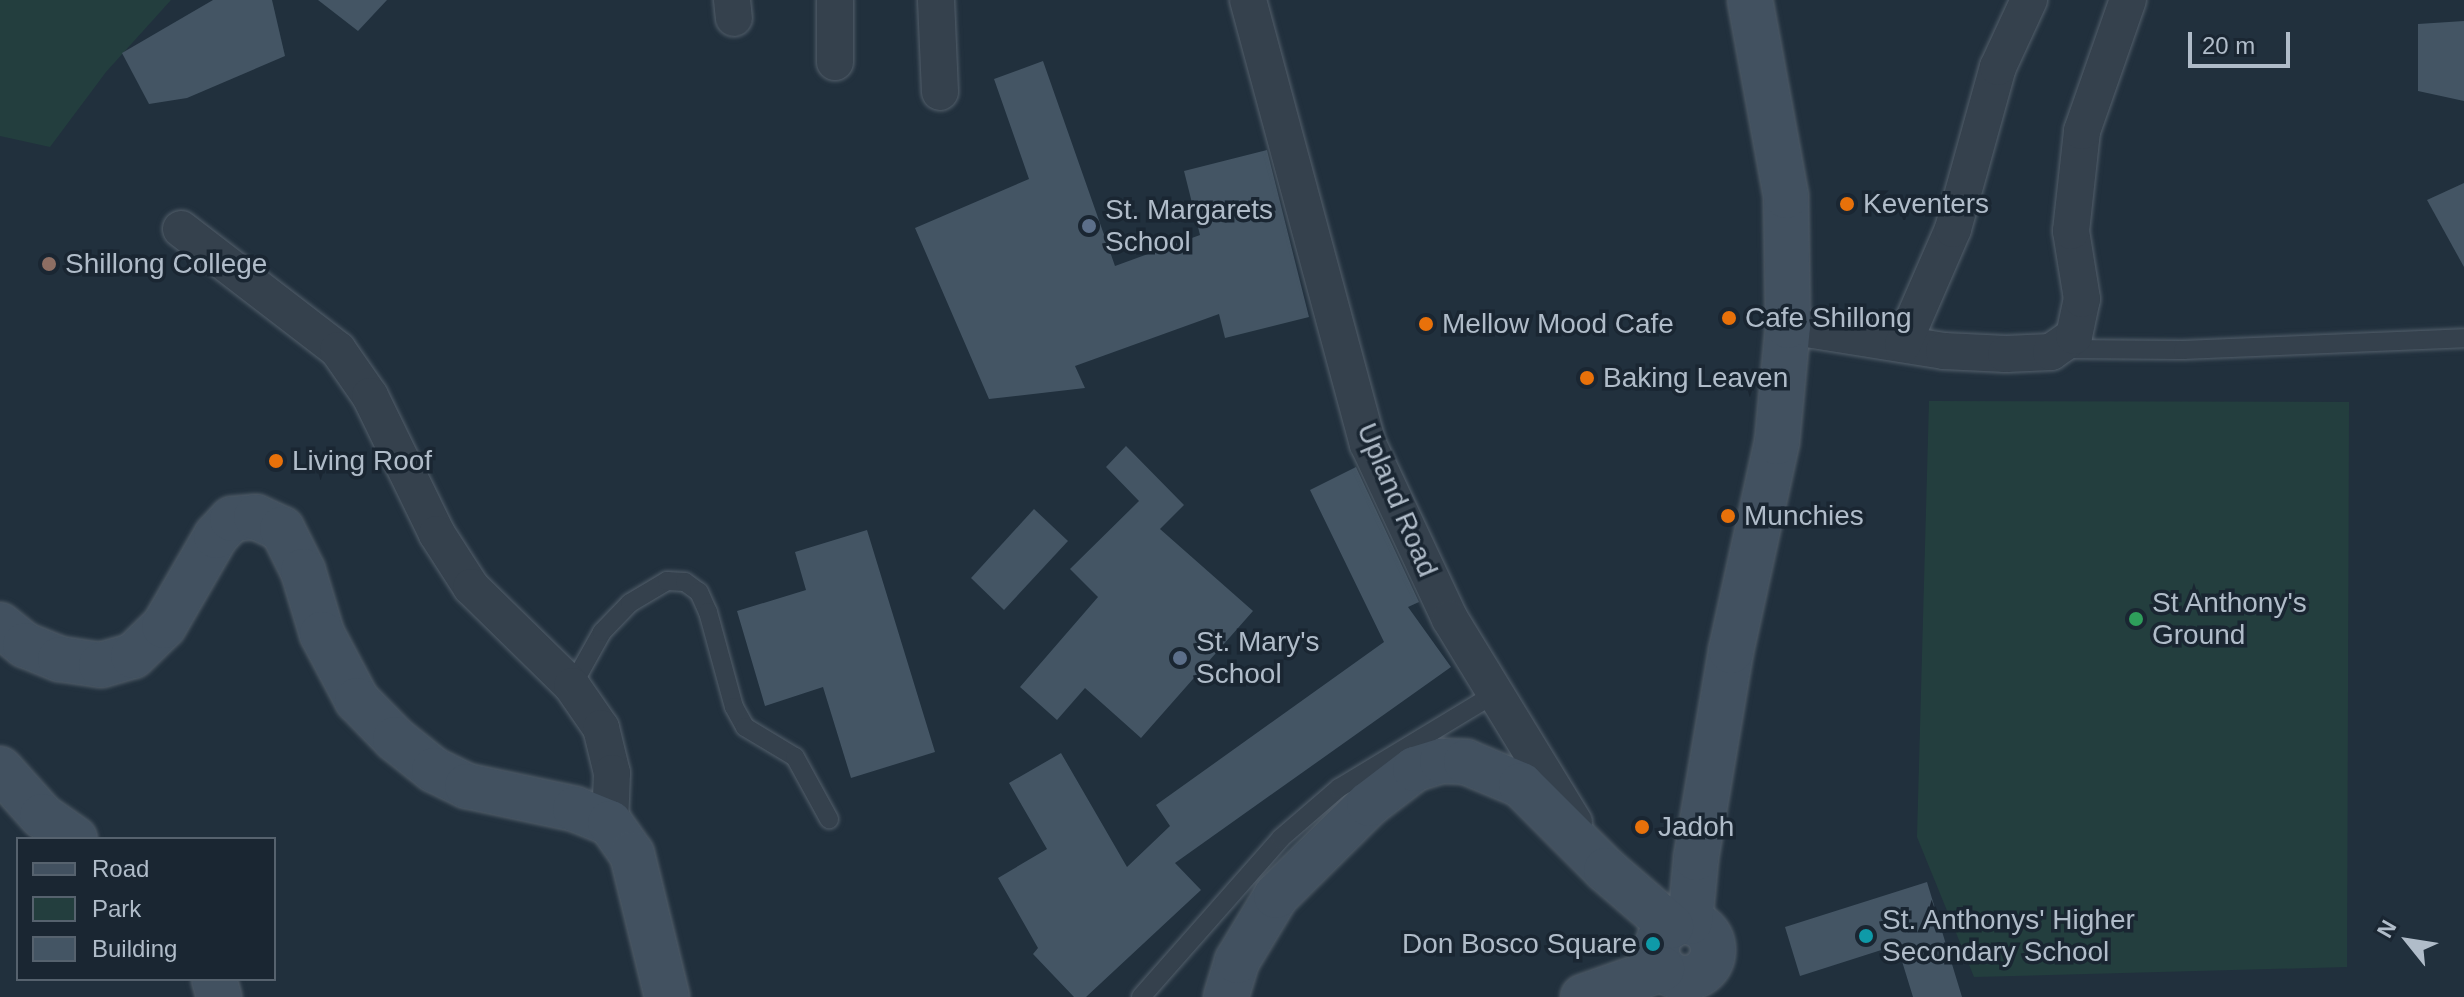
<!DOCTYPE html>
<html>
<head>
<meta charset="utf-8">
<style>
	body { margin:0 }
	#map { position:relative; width:2464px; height:997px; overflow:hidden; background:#21303d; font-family:Arial,sans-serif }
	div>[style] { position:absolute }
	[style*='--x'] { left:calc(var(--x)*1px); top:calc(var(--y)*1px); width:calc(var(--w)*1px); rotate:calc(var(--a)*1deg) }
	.green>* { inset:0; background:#233e3e }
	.building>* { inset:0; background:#445564 }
	.roads { filter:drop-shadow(0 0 2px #535f6b) drop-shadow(0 0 2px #535f6b) }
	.lane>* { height:18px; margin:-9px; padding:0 9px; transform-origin:9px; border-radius:9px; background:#35414d }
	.street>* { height:36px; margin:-18px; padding:0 18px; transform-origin:18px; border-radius:18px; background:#35414d }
	.secondary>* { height:44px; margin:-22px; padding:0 22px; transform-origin:22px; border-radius:22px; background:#425160 }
	.secondary>.ring { margin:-22px; padding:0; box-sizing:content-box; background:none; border:44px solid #425160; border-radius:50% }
	.dots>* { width:22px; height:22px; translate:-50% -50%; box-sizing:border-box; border:4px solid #1a2632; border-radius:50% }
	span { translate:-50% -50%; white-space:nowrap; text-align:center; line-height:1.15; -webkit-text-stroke:7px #1a2632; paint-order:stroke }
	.poi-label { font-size:28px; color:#b0bcc9 }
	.left { translate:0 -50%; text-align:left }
	.right { translate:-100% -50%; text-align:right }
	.street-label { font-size:28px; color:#b0bcc9 }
	.legend { position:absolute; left:16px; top:837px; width:260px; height:144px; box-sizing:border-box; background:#1a2632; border:2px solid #56626e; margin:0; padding:10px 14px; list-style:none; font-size:24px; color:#b0bcc9 }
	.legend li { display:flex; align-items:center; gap:16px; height:40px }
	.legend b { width:40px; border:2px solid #56626e }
	.north { position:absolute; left:2368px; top:901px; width:80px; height:80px; -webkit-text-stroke:6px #1a2632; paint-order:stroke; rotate:300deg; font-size:22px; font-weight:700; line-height:32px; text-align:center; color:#b0bcc9 }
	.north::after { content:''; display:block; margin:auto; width:28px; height:36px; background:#b0bcc9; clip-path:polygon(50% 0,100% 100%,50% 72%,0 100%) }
	.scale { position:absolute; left:2188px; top:32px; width:102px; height:36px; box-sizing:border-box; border:4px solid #b0bcc9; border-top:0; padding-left:10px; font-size:24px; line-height:28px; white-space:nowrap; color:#b0bcc9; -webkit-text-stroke:6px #1a2632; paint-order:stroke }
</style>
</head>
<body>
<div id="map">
	<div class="green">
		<i style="clip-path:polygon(0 0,171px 0,106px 72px,50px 147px,0 136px)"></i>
		<i style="clip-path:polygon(1929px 401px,2349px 402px,2347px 967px,1974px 977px,1917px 837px)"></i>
	</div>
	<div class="building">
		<i style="clip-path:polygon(213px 0,272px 0,285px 56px,187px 98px,149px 104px,122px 53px)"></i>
		<i style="clip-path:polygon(318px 0,387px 0,358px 31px)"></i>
		<i style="clip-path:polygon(2464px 21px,2464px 101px,2418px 91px,2418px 24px)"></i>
		<i style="clip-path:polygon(1043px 61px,1115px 266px,1200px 235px,1184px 171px,1267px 150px,1309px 317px,1225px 338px,1219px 314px,1075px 366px,1085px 388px,989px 399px,915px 228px,1029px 179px,994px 79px)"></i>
		<i style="clip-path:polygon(2464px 183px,2464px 267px,2427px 200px)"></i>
		<i style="clip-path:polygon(1126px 446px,1184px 505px,1160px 529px,1253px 611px,1141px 738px,1085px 688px,1057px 720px,1020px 687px,1098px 597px,1070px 569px,1139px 501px,1106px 467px)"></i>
		<i style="clip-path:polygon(1356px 467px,1419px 602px,1408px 607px,1451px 667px,1175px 863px,1201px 890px,1086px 997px,1074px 997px,1033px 954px,1038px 948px,998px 878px,1047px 849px,1009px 783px,1061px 753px,1127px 867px,1170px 826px,1156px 805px,1384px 642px,1310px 490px)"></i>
		<i style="clip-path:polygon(1034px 509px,1068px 541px,1004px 610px,971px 578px)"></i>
		<i style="clip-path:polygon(867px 530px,935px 752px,851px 778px,823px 687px,765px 706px,737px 611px,806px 590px,795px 552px)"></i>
		<i style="clip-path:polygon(1927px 882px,1962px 997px,1913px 997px,1897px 945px,1800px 976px,1785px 927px)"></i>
	</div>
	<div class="roads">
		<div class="lane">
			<i style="--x:2063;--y:349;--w:120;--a:0.5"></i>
			<i style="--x:2183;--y:350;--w:281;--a:-2.4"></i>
			<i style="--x:572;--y:686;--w:62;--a:-60.9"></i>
			<i style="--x:602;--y:632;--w:40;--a:-46"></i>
			<i style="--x:630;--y:603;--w:43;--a:-30.7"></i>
			<i style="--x:667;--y:581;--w:18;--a:3"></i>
			<i style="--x:685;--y:582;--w:17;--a:36"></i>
			<i style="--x:699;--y:592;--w:22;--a:66"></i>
			<i style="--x:708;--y:612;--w:98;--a:74.7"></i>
			<i style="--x:734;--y:707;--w:23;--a:61"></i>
			<i style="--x:745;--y:727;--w:58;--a:31"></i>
			<i style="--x:795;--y:757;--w:71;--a:61.3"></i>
			<i style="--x:1141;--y:997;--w:212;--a:-48.6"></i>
			<i style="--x:1281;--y:838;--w:77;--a:-40.8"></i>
			<i style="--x:1339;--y:788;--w:181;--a:-31.2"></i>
		</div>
		<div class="street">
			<i style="--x:732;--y:0;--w:18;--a:84"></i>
			<i style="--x:936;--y:0;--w:92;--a:87.5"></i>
			<i style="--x:1248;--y:0;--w:460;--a:74.9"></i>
			<i style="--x:1368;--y:444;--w:193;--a:64.9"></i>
			<i style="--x:1450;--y:619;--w:238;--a:58.6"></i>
			<i style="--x:835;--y:62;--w:62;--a:-90"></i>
			<i style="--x:181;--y:229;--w:198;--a:37.6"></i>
			<i style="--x:338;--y:350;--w:56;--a:55.2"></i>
			<i style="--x:370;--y:396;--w:153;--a:64.1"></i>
			<i style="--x:437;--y:534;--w:63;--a:57.3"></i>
			<i style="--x:471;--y:587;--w:141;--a:44.4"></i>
			<i style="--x:572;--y:686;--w:51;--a:55.4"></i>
			<i style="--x:601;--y:728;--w:46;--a:76.3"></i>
			<i style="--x:612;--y:773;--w:50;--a:92.3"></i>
			<i style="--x:1788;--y:326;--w:158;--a:9.1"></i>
			<i style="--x:1944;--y:351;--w:62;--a:2.8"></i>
			<i style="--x:2006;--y:354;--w:45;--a:-2.5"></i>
			<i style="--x:2051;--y:352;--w:28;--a:-35"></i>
			<i style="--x:2074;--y:336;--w:38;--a:-78"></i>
			<i style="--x:2082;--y:299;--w:69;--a:-99.2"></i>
			<i style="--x:2071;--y:231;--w:101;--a:-83.7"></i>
			<i style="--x:2082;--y:131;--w:139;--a:-70.7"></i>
			<i style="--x:1903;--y:344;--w:125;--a:-66.5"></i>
			<i style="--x:1953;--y:229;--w:168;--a:-74.5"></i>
			<i style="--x:1998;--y:67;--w:74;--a:-65.2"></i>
		</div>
		<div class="secondary">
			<i style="--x:0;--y:625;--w:32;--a:39"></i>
			<i style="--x:25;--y:645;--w:38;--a:22"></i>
			<i style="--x:60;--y:659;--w:41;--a:8.3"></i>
			<i style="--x:101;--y:665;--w:33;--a:-16"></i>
			<i style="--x:133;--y:656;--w:43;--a:-44.1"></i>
			<i style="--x:164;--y:626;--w:104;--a:-60"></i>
			<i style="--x:216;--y:536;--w:23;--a:-47"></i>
			<i style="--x:232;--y:519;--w:24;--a:-5"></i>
			<i style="--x:256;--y:517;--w:29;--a:25"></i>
			<i style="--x:282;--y:529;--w:47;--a:63.4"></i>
			<i style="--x:303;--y:571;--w:66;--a:73.2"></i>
			<i style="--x:322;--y:634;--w:75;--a:62.1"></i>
			<i style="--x:357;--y:700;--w:54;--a:45.7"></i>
			<i style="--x:395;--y:739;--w:50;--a:38.5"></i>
			<i style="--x:434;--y:770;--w:37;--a:26"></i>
			<i style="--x:467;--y:786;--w:110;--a:12"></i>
			<i style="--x:575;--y:809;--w:38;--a:22"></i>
			<i style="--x:610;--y:823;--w:38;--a:55"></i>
			<i style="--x:632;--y:854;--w:147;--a:76.2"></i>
			<i style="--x:0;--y:769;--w:63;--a:48.2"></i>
			<i style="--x:42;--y:816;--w:40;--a:34.9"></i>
			<i class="ring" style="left:1657px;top:922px;width:12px;height:12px"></i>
			<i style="--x:1690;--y:922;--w:64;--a:-84.6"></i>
			<i style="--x:1696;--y:858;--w:210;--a:-80.4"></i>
			<i style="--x:1731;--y:651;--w:214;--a:-77.6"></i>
			<i style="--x:1777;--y:442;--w:117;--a:-84.6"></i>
			<i style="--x:1788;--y:326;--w:130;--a:-90.9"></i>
			<i style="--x:1786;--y:196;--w:199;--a:-100.4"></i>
			<i style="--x:214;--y:979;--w:19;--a:74"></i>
			<i style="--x:1226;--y:997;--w:38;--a:-73"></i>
			<i style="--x:1237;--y:961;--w:76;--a:-59"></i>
			<i style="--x:1276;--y:896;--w:131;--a:-44.7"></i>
			<i style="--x:1369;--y:804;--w:58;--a:-37.3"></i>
			<i style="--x:1415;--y:769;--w:28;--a:-17"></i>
			<i style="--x:1442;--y:761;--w:24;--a:2"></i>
			<i style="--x:1466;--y:762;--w:60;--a:22.7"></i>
			<i style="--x:1521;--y:785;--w:120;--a:45"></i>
			<i style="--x:1606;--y:870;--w:86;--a:40.7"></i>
			<i style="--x:1583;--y:997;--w:84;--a:-19.5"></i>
		</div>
	</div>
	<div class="dots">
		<i style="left:1847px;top:204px;background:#e8710a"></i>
		<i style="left:1089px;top:226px;background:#5c6f8a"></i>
		<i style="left:49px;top:264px;background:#8d6e63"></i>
		<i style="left:1729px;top:318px;background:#e8710a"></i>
		<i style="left:1426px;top:324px;background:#e8710a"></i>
		<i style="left:1587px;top:378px;background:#e8710a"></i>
		<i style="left:276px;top:461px;background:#e8710a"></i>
		<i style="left:1728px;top:516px;background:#e8710a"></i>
		<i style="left:2136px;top:619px;background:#2e9e5b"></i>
		<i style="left:1180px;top:658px;background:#5c6f8a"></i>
		<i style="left:1642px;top:827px;background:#e8710a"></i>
		<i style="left:1866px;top:936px;background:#0f9aa8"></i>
		<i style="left:1653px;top:944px;background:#0f9aa8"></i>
	</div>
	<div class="poi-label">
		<span class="left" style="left:1863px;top:204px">Keventers</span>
		<span class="left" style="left:1105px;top:226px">St. Margarets<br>School</span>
		<span class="left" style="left:65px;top:264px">Shillong College</span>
		<span class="left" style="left:1745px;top:318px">Cafe Shillong</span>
		<span class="left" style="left:1442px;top:324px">Mellow Mood Cafe</span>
		<span class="left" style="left:1603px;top:378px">Baking Leaven</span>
		<span class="left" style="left:292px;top:461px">Living Roof</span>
		<span class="left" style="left:1744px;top:516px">Munchies</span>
		<span class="left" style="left:2152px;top:619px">St Anthony's<br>Ground</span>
		<span class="left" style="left:1196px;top:658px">St. Mary's<br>School</span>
		<span class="left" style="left:1658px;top:827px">Jadoh</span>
		<span class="left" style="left:1882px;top:936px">St. Anthonys' Higher<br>Secondary School</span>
		<span class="right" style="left:1637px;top:944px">Don Bosco Square</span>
	</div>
	<div class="street-label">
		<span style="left:1397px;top:500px;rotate:67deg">Upland Road</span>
	</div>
	<ul class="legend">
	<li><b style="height:10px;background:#425160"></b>Road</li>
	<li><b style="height:22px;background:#233e3e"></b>Park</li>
	<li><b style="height:22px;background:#445564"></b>Building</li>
	</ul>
	<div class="north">N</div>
	<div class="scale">20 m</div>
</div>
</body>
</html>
